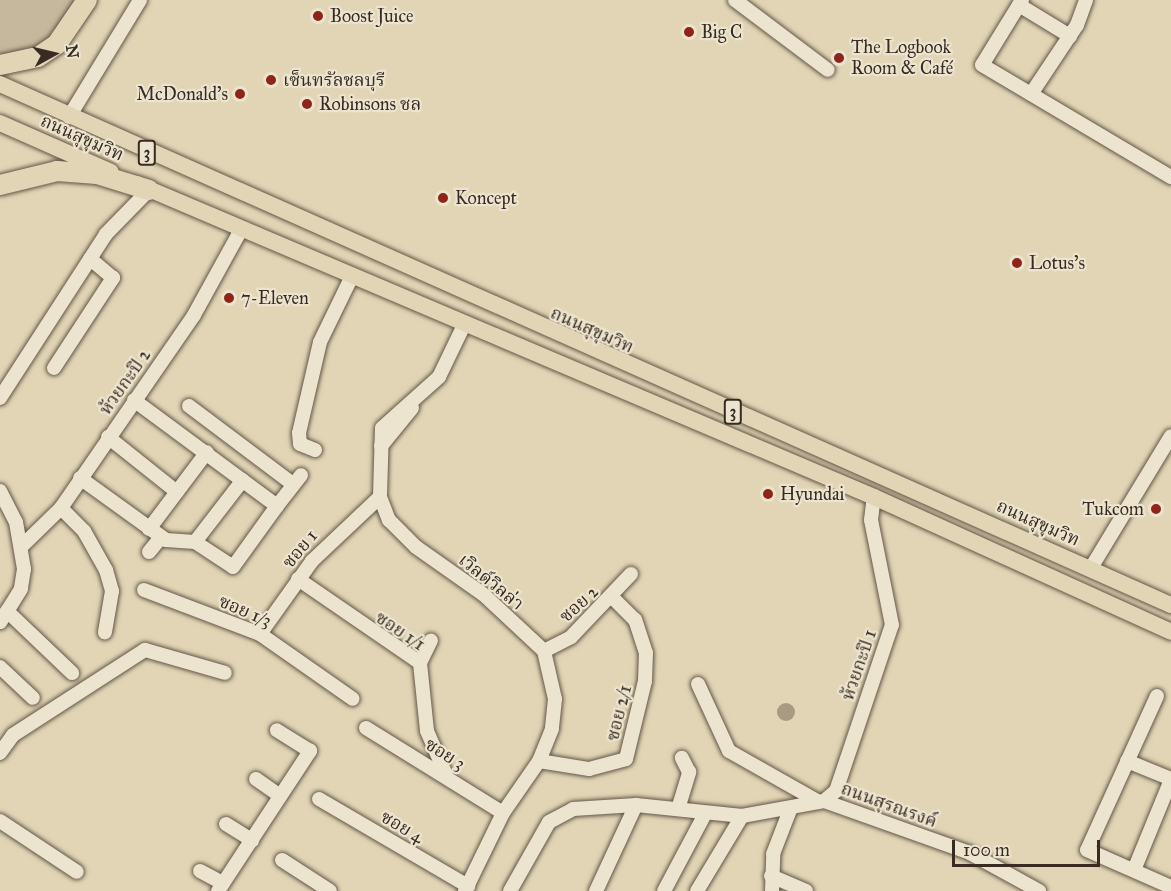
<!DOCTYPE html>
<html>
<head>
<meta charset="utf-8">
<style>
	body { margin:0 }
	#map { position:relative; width:1171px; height:891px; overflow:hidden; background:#e2d5b5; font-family:"IM FELL Great Primer","Noto Serif Thai",serif }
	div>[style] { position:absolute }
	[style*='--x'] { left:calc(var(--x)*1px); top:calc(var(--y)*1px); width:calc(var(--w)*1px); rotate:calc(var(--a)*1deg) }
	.green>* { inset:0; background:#c5b89c }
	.water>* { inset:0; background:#a99b83 }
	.round { border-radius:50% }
	.roads { filter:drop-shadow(0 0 2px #635647) drop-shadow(0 0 2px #635647) }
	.minor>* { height:14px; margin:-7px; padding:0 7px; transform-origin:7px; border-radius:7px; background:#ece4cf }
	.major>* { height:16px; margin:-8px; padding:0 8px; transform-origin:8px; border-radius:8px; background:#e2d5b5 }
	.highway>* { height:20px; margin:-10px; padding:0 10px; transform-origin:10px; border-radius:10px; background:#e2d5b5 }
	.dots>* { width:16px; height:16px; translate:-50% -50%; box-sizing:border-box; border:3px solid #ece4cf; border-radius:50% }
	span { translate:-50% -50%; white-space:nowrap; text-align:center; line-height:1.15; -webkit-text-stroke:4.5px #ece4cf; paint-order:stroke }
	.shield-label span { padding:2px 4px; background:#ece4cf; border:2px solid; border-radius:4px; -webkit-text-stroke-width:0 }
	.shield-label { font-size:16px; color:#392b22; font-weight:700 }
	.poi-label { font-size:18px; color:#392b22 }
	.left { translate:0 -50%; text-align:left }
	.right { translate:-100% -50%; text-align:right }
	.street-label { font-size:18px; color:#392b22 }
	.north { position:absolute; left:24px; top:24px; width:60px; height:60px; -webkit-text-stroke:4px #ece4cf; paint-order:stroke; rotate:82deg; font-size:16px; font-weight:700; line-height:24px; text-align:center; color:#392b22 }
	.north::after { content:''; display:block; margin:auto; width:21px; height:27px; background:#392b22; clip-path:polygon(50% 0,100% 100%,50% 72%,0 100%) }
	.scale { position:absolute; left:952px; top:840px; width:148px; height:27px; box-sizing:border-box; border:3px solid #392b22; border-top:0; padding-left:8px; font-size:18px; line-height:21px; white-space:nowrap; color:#392b22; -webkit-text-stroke:4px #ece4cf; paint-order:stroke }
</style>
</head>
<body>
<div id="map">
	<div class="green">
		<i style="clip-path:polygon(0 0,79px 0,55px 35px,39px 46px,0 58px)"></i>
	</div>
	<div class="water">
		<i class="round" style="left:777px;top:703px;width:18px;height:18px"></i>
	</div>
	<div class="roads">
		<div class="minor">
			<i style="--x:735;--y:0;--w:116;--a:37"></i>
			<i style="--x:1022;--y:0;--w:76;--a:121.6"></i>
			<i style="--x:982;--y:65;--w:220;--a:30.7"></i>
			<i style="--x:1019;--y:5;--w:60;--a:31.3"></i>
			<i style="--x:1031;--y:94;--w:83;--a:-56.3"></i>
			<i style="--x:1077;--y:25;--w:27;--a:-70"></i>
			<i style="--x:69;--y:117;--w:137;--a:-58.7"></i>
			<i style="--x:464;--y:325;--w:58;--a:115.7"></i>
			<i style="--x:439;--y:377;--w:76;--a:138.2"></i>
			<i style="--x:382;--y:428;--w:69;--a:91.7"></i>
			<i style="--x:380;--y:497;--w:25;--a:69"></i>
			<i style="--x:389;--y:520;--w:38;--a:45"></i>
			<i style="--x:416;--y:547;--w:83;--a:35.2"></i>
			<i style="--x:484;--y:595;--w:82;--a:43"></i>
			<i style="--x:544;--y:651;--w:49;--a:77.1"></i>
			<i style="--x:555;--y:699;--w:30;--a:96"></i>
			<i style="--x:552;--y:729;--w:35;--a:112"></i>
			<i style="--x:539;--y:761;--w:63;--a:124.7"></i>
			<i style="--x:503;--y:813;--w:87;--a:116"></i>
			<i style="--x:54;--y:368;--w:108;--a:-56.8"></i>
			<i style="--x:113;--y:278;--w:30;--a:-140"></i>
			<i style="--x:0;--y:398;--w:195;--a:-57.1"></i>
			<i style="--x:106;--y:234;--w:62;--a:-45.7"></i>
			<i style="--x:189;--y:406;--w:130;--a:36.9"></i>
			<i style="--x:108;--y:437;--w:88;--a:38.6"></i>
			<i style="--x:381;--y:446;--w:49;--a:-50.8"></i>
			<i style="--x:315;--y:450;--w:16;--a:-158"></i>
			<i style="--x:300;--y:444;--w:11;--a:-95"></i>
			<i style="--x:299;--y:433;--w:93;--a:-77"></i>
			<i style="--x:320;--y:342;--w:73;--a:-64.1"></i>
			<i style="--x:80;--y:478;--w:106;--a:35.8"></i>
			<i style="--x:166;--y:540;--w:29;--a:4"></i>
			<i style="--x:195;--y:542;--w:45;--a:33.3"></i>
			<i style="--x:233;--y:567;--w:75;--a:-54.2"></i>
			<i style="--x:277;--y:506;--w:178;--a:-143.5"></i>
			<i style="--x:0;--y:491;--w:35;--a:63"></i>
			<i style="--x:16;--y:522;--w:48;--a:80.3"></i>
			<i style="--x:24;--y:569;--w:20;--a:99"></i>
			<i style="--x:21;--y:589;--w:39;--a:122"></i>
			<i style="--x:277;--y:506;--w:39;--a:-52"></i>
			<i style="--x:61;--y:508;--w:33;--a:45"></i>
			<i style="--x:84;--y:531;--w:45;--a:60.6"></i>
			<i style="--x:106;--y:570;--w:22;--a:74"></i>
			<i style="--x:112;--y:591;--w:42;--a:99.7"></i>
			<i style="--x:149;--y:529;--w:96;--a:-53"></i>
			<i style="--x:195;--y:542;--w:78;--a:-52.3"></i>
			<i style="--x:23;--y:545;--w:53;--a:-44.2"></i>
			<i style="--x:61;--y:508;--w:234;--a:-55.4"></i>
			<i style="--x:194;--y:315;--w:99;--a:-61.1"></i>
			<i style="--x:149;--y:552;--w:19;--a:-51"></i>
			<i style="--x:1091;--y:568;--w:154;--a:-58.8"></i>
			<i style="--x:298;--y:579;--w:148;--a:34.5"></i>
			<i style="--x:420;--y:663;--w:68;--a:84.1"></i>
			<i style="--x:427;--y:731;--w:48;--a:66.6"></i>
			<i style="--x:144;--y:590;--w:124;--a:20.8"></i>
			<i style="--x:260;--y:634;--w:113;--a:35"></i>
			<i style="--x:7;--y:611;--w:90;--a:43.6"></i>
			<i style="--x:260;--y:634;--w:90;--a:-54.5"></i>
			<i style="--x:312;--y:561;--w:93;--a:-43.3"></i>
			<i style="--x:544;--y:651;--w:30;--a:-27"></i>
			<i style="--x:571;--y:637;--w:87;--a:-46.4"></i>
			<i style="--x:420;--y:663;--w:25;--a:-64"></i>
			<i style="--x:0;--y:667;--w:45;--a:43.2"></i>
			<i style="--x:698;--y:684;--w:74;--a:65.2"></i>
			<i style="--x:729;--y:751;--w:103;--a:29.5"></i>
			<i style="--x:1157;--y:696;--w:169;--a:114.4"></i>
			<i style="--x:1087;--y:850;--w:92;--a:23.8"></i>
			<i style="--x:366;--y:728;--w:161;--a:31.8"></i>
			<i style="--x:0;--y:753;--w:22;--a:-54"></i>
			<i style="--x:13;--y:735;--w:157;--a:-32.8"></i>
			<i style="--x:145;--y:650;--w:83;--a:16"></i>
			<i style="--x:539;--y:761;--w:51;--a:9.1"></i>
			<i style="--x:589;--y:769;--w:38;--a:-15"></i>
			<i style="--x:626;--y:759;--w:80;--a:-76.3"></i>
			<i style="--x:645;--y:681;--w:28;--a:-88"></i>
			<i style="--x:646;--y:653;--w:35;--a:-108"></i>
			<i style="--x:635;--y:620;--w:31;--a:-135"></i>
			<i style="--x:1127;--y:761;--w:48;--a:22.2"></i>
			<i style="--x:256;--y:779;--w:29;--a:35"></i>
			<i style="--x:319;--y:799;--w:173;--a:30.3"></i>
			<i style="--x:824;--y:801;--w:16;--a:-40"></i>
			<i style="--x:836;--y:791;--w:175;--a:-71.4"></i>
			<i style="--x:892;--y:625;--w:107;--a:-101.3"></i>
			<i style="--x:871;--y:520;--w:23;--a:-83"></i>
			<i style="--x:824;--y:801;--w:155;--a:19.6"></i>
			<i style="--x:970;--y:853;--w:79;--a:28.8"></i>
			<i style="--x:678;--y:809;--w:39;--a:-73"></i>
			<i style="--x:689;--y:772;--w:16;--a:-117"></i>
			<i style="--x:0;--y:821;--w:92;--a:33.5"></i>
			<i style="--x:226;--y:824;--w:31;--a:32"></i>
			<i style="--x:282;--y:860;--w:57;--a:32.9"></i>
			<i style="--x:1134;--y:870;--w:97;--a:-67.7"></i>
			<i style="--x:200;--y:871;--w:26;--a:28"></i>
			<i style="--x:771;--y:876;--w:38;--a:23"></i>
			<i style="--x:218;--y:891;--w:168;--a:-56.7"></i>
			<i style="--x:310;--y:751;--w:39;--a:-148"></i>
			<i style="--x:510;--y:891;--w:79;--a:-60.5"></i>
			<i style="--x:549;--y:822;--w:27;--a:-28"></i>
			<i style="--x:573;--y:809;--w:63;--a:-3.6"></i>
			<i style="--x:636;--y:805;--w:107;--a:5.9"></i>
			<i style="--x:742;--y:816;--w:83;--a:-10.4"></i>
			<i style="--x:596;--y:891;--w:95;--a:-65.1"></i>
			<i style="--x:664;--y:891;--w:87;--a:-62"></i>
			<i style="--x:697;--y:891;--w:87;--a:-59"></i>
			<i style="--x:772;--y:891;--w:37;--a:-88"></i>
			<i style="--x:773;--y:854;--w:47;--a:-68.9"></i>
		</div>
		<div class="major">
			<i style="--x:0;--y:84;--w:1282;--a:23.99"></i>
			<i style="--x:0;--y:123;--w:121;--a:23.8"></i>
			<i style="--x:137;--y:184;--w:801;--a:23.01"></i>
			<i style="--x:874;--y:497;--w:326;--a:24.4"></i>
		</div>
		<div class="highway">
			<i style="--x:0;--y:65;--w:39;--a:-12"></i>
			<i style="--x:38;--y:57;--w:23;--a:-34"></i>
			<i style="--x:57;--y:44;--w:53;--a:-55.7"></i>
			<i style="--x:0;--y:185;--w:59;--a:-13.8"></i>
			<i style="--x:57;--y:171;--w:40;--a:4.3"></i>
			<i style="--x:97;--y:174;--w:54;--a:17.1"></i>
		</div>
	</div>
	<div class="dots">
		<i style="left:318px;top:16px;background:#8f2418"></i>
		<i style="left:689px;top:32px;background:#8f2418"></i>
		<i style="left:839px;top:58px;background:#8f2418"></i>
		<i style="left:271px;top:80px;background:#8f2418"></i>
		<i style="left:240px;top:94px;background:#8f2418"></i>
		<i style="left:307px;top:104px;background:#8f2418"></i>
		<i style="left:443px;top:198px;background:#8f2418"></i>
		<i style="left:1017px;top:263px;background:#8f2418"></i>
		<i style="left:229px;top:298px;background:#8f2418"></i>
		<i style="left:768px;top:494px;background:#8f2418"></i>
		<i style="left:1156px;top:509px;background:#8f2418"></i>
	</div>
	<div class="shield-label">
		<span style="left:147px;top:153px">3</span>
		<span style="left:733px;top:412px">3</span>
	</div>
	<div class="poi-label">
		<span class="left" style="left:330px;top:16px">Boost Juice</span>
		<span class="left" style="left:701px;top:32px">Big C</span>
		<span class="left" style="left:851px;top:58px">The Logbook<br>Room &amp; Café</span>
		<span class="left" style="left:283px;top:80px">เซ็นทรัลชลบุรี</span>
		<span class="right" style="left:228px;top:94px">McDonald's</span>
		<span class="left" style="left:319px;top:104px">Robinsons ชล</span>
		<span class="left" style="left:455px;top:198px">Koncept</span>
		<span class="left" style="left:1029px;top:263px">Lotus's</span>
		<span class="left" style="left:241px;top:298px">7-Eleven</span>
		<span class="left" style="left:780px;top:494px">Hyundai</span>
		<span class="right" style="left:1144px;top:509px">Tukcom</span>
	</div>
	<div class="street-label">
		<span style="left:82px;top:138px;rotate:24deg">ถนนสุขุมวิท</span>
		<span style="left:592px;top:330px;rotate:24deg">ถนนสุขุมวิท</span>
		<span style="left:125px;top:382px;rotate:-55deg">ห้วยกะปิ 2</span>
		<span style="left:1038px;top:523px;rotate:24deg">ถนนสุขุมวิท</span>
		<span style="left:300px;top:549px;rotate:-50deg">ซอย 1</span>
		<span style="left:491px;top:582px;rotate:39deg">เวิลด์วิลล่า</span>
		<span style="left:579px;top:604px;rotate:-42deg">ซอย 2</span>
		<span style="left:245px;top:611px;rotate:23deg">ซอย 1/3</span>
		<span style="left:400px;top:631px;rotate:34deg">ซอย 1/1</span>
		<span style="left:859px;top:665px;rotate:-71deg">ห้วยกะปิ 1</span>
		<span style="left:619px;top:713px;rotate:-76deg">ซอย 2/1</span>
		<span style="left:445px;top:754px;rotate:32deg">ซอย 3</span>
		<span style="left:889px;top:805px;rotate:20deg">ถนนสุรณรงค์</span>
		<span style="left:402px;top:827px;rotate:31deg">ซอย 4</span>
	</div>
	<div class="north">N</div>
	<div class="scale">100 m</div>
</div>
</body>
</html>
